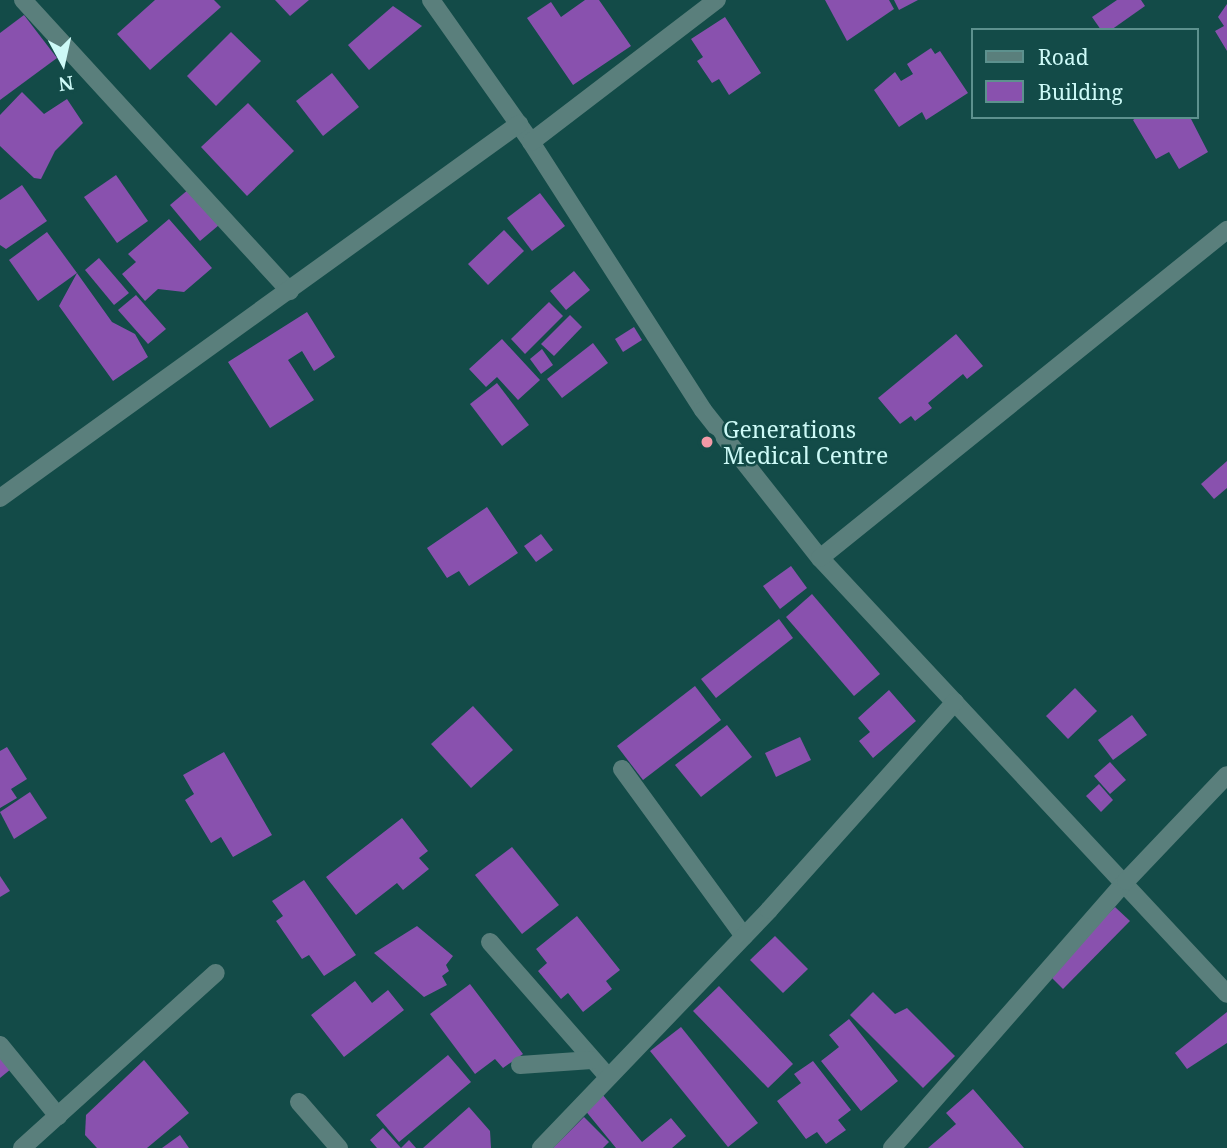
<!DOCTYPE html>
<html>
<head>
<meta charset="utf-8">
<style>
	body { margin:0 }
	#map { position:relative; width:1227px; height:1148px; overflow:hidden; background:#134b48; font-family:"Noto Serif",serif }
	div>[style] { position:absolute }
	[style*='--x'] { left:calc(var(--x)*1px); top:calc(var(--y)*1px); width:calc(var(--w)*1px); rotate:calc(var(--a)*1deg) }
	.building>* { inset:0; background:#8951ae }
	.minor>* { height:18px; margin:-9px; padding:0 9px; transform-origin:9px; border-radius:9px; background:#5a7f7c }
	.dots>* { width:19px; height:19px; translate:-50% -50%; box-sizing:border-box; border:4px solid #134b48; border-radius:50% }
	span { translate:-50% -50%; white-space:nowrap; text-align:center; line-height:1.15; -webkit-text-stroke:5px #134b48; paint-order:stroke }
	.poi-label { font-size:23px; color:#cdfaf7 }
	.left { translate:0 -50%; text-align:left }
	.legend { position:absolute; left:971px; top:28px; width:228px; height:91px; box-sizing:border-box; background:#134b48; border:2px solid #5d918e; margin:0; padding:9px 12px; list-style:none; font-size:21px; color:#cdfaf7 }
	.legend li { display:flex; align-items:center; gap:14px; height:35px }
	.legend b { width:35px; border:2px solid #5d918e }
	.north { position:absolute; left:28px; top:28px; width:70px; height:70px; -webkit-text-stroke:5px #134b48; paint-order:stroke; rotate:172deg; font-size:19px; font-weight:700; line-height:28px; text-align:center; color:#cdfaf7 }
	.north::after { content:''; display:block; margin:auto; width:24px; height:32px; background:#cdfaf7; clip-path:polygon(50% 0,100% 100%,50% 72%,0 100%) }
</style>
</head>
<body>
<div id="map">
	<div class="building">
		<i style="clip-path:polygon(155px 0,214px 0,221px 7px,150px 70px,117px 34px)"></i>
		<i style="clip-path:polygon(275px 0,309px 0,290px 16px)"></i>
		<i style="clip-path:polygon(585px 0,599px 0,631px 46px,573px 85px,527px 18px,551px 2px,561px 17px)"></i>
		<i style="clip-path:polygon(825px 0,889px 0,894px 9px,847px 41px)"></i>
		<i style="clip-path:polygon(894px 0,918px 0,899px 10px)"></i>
		<i style="clip-path:polygon(1117px 0,1141px 0,1145px 6px,1111px 30px,1101px 30px,1092px 17px)"></i>
		<i style="clip-path:polygon(1227px 4px,1227px 51px,1215px 31px,1224px 26px,1218px 17px)"></i>
		<i style="clip-path:polygon(393px 6px,422px 26px,369px 70px,348px 45px)"></i>
		<i style="clip-path:polygon(24px 15px,57px 58px,0 100px,0 33px)"></i>
		<i style="clip-path:polygon(725px 17px,761px 73px,729px 95px,719px 79px,712px 83px,697px 61px,703px 57px,691px 39px)"></i>
		<i style="clip-path:polygon(231px 32px,261px 61px,216px 106px,187px 76px)"></i>
		<i style="clip-path:polygon(931px 48px,935px 54px,940px 51px,968px 93px,926px 120px,922px 112px,899px 127px,874px 90px,895px 72px,901px 81px,913px 74px,907px 64px)"></i>
		<i style="clip-path:polygon(332px 73px,359px 107px,323px 136px,296px 101px)"></i>
		<i style="clip-path:polygon(22px 92px,44px 114px,67px 99px,83px 123px,55px 151px,41px 179px,34px 178px,0 146px,0 115px)"></i>
		<i style="clip-path:polygon(248px 103px,294px 151px,247px 196px,201px 147px)"></i>
		<i style="clip-path:polygon(1137px 117px,1190px 117px,1208px 152px,1179px 169px,1169px 152px,1156px 159px,1133px 120px)"></i>
		<i style="clip-path:polygon(116px 175px,148px 221px,117px 243px,84px 197px)"></i>
		<i style="clip-path:polygon(22px 185px,47px 221px,6px 249px,0 245px,0 200px)"></i>
		<i style="clip-path:polygon(189px 189px,219px 225px,200px 241px,170px 205px)"></i>
		<i style="clip-path:polygon(540px 193px,565px 226px,532px 251px,507px 218px)"></i>
		<i style="clip-path:polygon(169px 219px,212px 268px,184px 292px,158px 289px,145px 301px,122px 274px,136px 262px,128px 254px)"></i>
		<i style="clip-path:polygon(504px 230px,524px 251px,488px 285px,468px 264px)"></i>
		<i style="clip-path:polygon(47px 232px,77px 273px,38px 301px,9px 260px)"></i>
		<i style="clip-path:polygon(99px 258px,129px 293px,114px 305px,85px 270px)"></i>
		<i style="clip-path:polygon(574px 271px,590px 290px,566px 310px,550px 291px)"></i>
		<i style="clip-path:polygon(77px 273px,112px 322px,135px 334px,148px 357px,113px 381px,59px 306px)"></i>
		<i style="clip-path:polygon(136px 295px,166px 329px,148px 344px,118px 310px)"></i>
		<i style="clip-path:polygon(549px 302px,563px 316px,525px 354px,511px 339px)"></i>
		<i style="clip-path:polygon(307px 312px,335px 357px,314px 371px,302px 351px,288px 360px,314px 400px,270px 428px,228px 362px)"></i>
		<i style="clip-path:polygon(570px 315px,582px 327px,554px 356px,541px 344px)"></i>
		<i style="clip-path:polygon(634px 327px,642px 340px,623px 352px,615px 339px)"></i>
		<i style="clip-path:polygon(956px 334px,983px 366px,967px 379px,963px 374px,928px 403px,932px 408px,915px 421px,911px 416px,900px 424px,878px 398px)"></i>
		<i style="clip-path:polygon(502px 339px,540px 380px,518px 400px,497px 377px,486px 387px,469px 369px)"></i>
		<i style="clip-path:polygon(593px 343px,608px 363px,562px 398px,547px 379px)"></i>
		<i style="clip-path:polygon(542px 349px,553px 365px,541px 374px,530px 359px)"></i>
		<i style="clip-path:polygon(497px 383px,529px 425px,502px 446px,470px 404px)"></i>
		<i style="clip-path:polygon(1227px 461px,1227px 488px,1214px 499px,1201px 484px)"></i>
		<i style="clip-path:polygon(487px 507px,518px 553px,469px 586px,459px 571px,447px 578px,427px 548px)"></i>
		<i style="clip-path:polygon(541px 534px,553px 550px,536px 562px,524px 546px)"></i>
		<i style="clip-path:polygon(791px 566px,807px 588px,780px 609px,763px 586px)"></i>
		<i style="clip-path:polygon(812px 594px,880px 674px,854px 696px,786px 617px)"></i>
		<i style="clip-path:polygon(779px 619px,793px 638px,716px 698px,701px 679px)"></i>
		<i style="clip-path:polygon(695px 686px,721px 720px,643px 780px,617px 746px)"></i>
		<i style="clip-path:polygon(1075px 688px,1097px 711px,1068px 739px,1046px 716px)"></i>
		<i style="clip-path:polygon(889px 690px,916px 721px,873px 758px,859px 741px,870px 732px,858px 718px)"></i>
		<i style="clip-path:polygon(473px 706px,513px 750px,471px 788px,431px 744px)"></i>
		<i style="clip-path:polygon(1132px 715px,1147px 735px,1113px 760px,1098px 740px)"></i>
		<i style="clip-path:polygon(727px 725px,752px 757px,701px 797px,675px 765px)"></i>
		<i style="clip-path:polygon(800px 737px,811px 760px,776px 777px,765px 753px)"></i>
		<i style="clip-path:polygon(7px 747px,27px 779px,11px 789px,17px 798px,0 808px,0 751px)"></i>
		<i style="clip-path:polygon(224px 752px,272px 835px,233px 857px,221px 837px,211px 843px,185px 800px,194px 794px,183px 775px)"></i>
		<i style="clip-path:polygon(1110px 762px,1126px 780px,1110px 794px,1094px 776px)"></i>
		<i style="clip-path:polygon(1099px 784px,1113px 800px,1101px 812px,1086px 796px)"></i>
		<i style="clip-path:polygon(30px 792px,47px 818px,14px 839px,0 812px)"></i>
		<i style="clip-path:polygon(402px 818px,428px 851px,419px 858px,429px 869px,403px 890px,397px 883px,356px 915px,326px 877px)"></i>
		<i style="clip-path:polygon(512px 847px,559px 905px,522px 934px,475px 875px)"></i>
		<i style="clip-path:polygon(0 876px,10px 891px,0 897px)"></i>
		<i style="clip-path:polygon(304px 880px,356px 955px,324px 976px,309px 955px,302px 959px,276px 921px,283px 916px,272px 901px)"></i>
		<i style="clip-path:polygon(1115px 907px,1130px 921px,1063px 989px,1048px 974px)"></i>
		<i style="clip-path:polygon(577px 916px,620px 970px,606px 981px,612px 989px,583px 1012px,568px 993px,561px 999px,538px 971px,547px 963px,536px 949px)"></i>
		<i style="clip-path:polygon(417px 926px,453px 956px,446px 965px,449px 971px,442px 976px,447px 985px,424px 997px,374px 953px)"></i>
		<i style="clip-path:polygon(775px 936px,808px 969px,783px 993px,750px 960px)"></i>
		<i style="clip-path:polygon(355px 981px,372px 1003px,388px 990px,404px 1010px,344px 1057px,311px 1015px)"></i>
		<i style="clip-path:polygon(470px 984px,523px 1054px,503px 1068px,495px 1059px,475px 1074px,430px 1014px)"></i>
		<i style="clip-path:polygon(719px 986px,793px 1064px,768px 1088px,693px 1011px)"></i>
		<i style="clip-path:polygon(873px 992px,895px 1014px,907px 1008px,955px 1056px,923px 1088px,850px 1015px)"></i>
		<i style="clip-path:polygon(1227px 1012px,1227px 1043px,1187px 1069px,1175px 1053px)"></i>
		<i style="clip-path:polygon(849px 1019px,898px 1081px,861px 1111px,821px 1061px,839px 1047px,829px 1035px)"></i>
		<i style="clip-path:polygon(681px 1027px,758px 1123px,728px 1147px,650px 1051px)"></i>
		<i style="clip-path:polygon(0 1055px,11px 1069px,0 1078px)"></i>
		<i style="clip-path:polygon(448px 1055px,471px 1082px,399px 1142px,376px 1115px)"></i>
		<i style="clip-path:polygon(144px 1060px,189px 1113px,147px 1148px,97px 1148px,85px 1135px,86px 1115px)"></i>
		<i style="clip-path:polygon(813px 1061px,851px 1110px,838px 1120px,846px 1130px,826px 1144px,817px 1132px,806px 1139px,777px 1101px,801px 1083px,794px 1074px)"></i>
		<i style="clip-path:polygon(973px 1089px,1024px 1148px,928px 1148px,956px 1124px,946px 1113px)"></i>
		<i style="clip-path:polygon(602px 1094px,642px 1142px,671px 1118px,686px 1136px,672px 1148px,616px 1148px,584px 1109px)"></i>
		<i style="clip-path:polygon(469px 1107px,490px 1131px,491px 1148px,423px 1148px)"></i>
		<i style="clip-path:polygon(584px 1117px,609px 1142px,603px 1148px,553px 1148px)"></i>
		<i style="clip-path:polygon(383px 1128px,401px 1148px,409px 1140px,416px 1148px,377px 1148px,370px 1140px)"></i>
		<i style="clip-path:polygon(180px 1135px,189px 1148px,162px 1148px)"></i>
	</div>
	<div class="minor">
		<i style="--x:23;--y:0;--w:395;--a:47.5"></i>
		<i style="--x:431;--y:0;--w:174;--a:54.8"></i>
		<i style="--x:531;--y:142;--w:318;--a:57.3"></i>
		<i style="--x:703;--y:410;--w:189;--a:51.7"></i>
		<i style="--x:820;--y:558;--w:596;--a:46.97"></i>
		<i style="--x:531;--y:142;--w:234;--a:-37.4"></i>
		<i style="--x:0;--y:498;--w:640;--a:-35.78"></i>
		<i style="--x:820;--y:558;--w:523;--a:-38.87"></i>
		<i style="--x:622;--y:769;--w:207;--a:53.9"></i>
		<i style="--x:490;--y:942;--w:179;--a:48.8"></i>
		<i style="--x:0;--y:1045;--w:92;--a:50.8"></i>
		<i style="--x:520;--y:1065;--w:72;--a:-4"></i>
		<i style="--x:299;--y:1102;--w:61;--a:49"></i>
		<i style="--x:22;--y:1148;--w:261;--a:-42.1"></i>
		<i style="--x:541;--y:1148;--w:330;--a:-46.2"></i>
		<i style="--x:769;--y:910;--w:279;--a:-48.2"></i>
		<i style="--x:892;--y:1148;--w:355;--a:-48.8"></i>
		<i style="--x:1126;--y:881;--w:146;--a:-46.4"></i>
	</div>
	<div class="dots">
		<i style="left:707px;top:442px;background:#f39aa7"></i>
	</div>
	<div class="poi-label">
		<span class="left" style="left:723px;top:442px">Generations<br>Medical Centre</span>
	</div>
	<ul class="legend">
	<li><b style="height:9px;background:#5a7f7c"></b>Road</li>
	<li><b style="height:19px;background:#8951ae"></b>Building</li>
	</ul>
	<div class="north">N</div>
</div>
</body>
</html>
